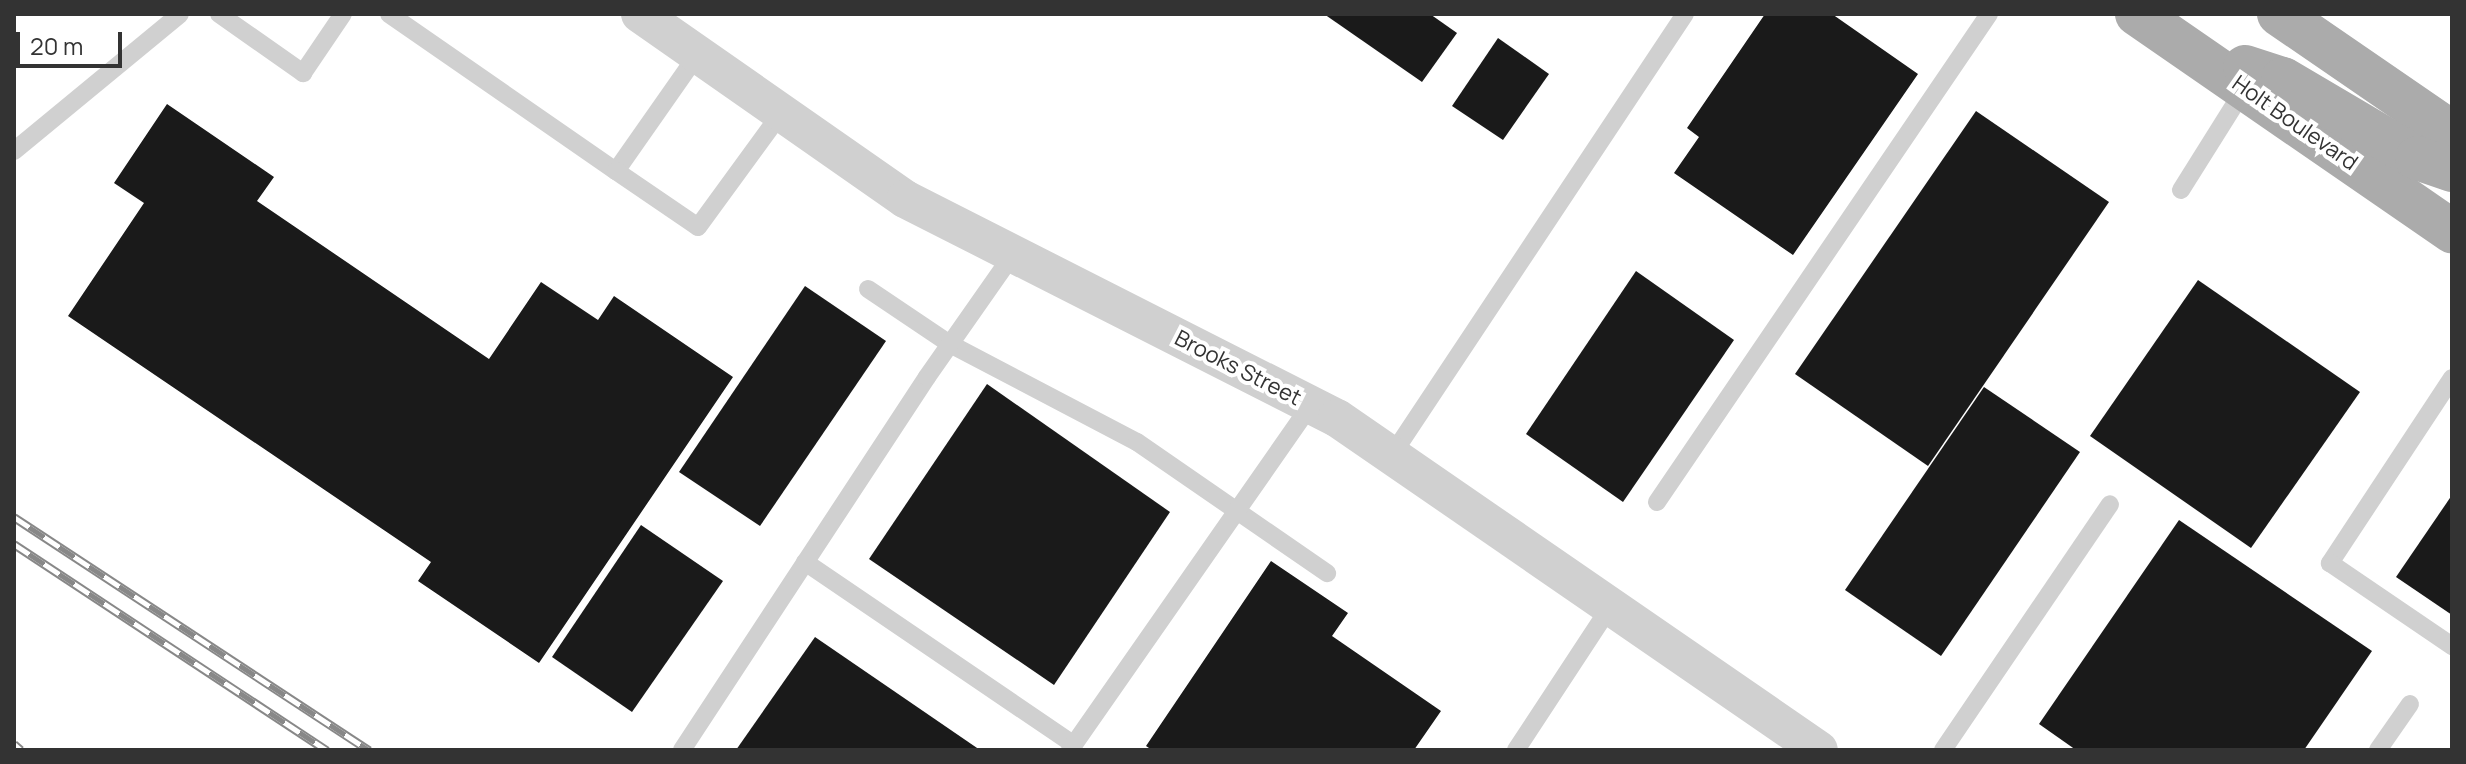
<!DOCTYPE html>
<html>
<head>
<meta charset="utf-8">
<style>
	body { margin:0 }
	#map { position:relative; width:2466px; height:764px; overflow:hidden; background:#fff; font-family:Manrope,sans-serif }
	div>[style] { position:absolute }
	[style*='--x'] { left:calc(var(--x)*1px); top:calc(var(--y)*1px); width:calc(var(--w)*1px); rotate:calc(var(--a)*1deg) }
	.building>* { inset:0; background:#1a1a1a }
	.lane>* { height:18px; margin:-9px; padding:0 9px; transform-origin:9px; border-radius:9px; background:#d0d0d0 }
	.street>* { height:38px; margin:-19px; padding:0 19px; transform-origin:19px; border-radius:19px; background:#d0d0d0 }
	.primary>* { height:44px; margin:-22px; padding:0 22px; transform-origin:22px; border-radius:22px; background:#ababab }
	.rail>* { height:9px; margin-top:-4.5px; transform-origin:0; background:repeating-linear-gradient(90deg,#fff 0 18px,#888 0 36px); box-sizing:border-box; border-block:2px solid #888 }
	span { translate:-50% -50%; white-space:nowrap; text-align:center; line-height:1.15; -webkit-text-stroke:8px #fff; paint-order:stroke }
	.street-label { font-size:22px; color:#333 }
	.frame { position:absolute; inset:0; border:16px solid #333; pointer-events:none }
	.scale { position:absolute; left:16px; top:32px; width:106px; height:36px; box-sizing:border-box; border:4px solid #333; border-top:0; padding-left:10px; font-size:24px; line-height:28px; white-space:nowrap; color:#333; -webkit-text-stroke:6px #fff; paint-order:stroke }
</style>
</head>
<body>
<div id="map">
	<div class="building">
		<i style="clip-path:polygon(1324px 14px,1430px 14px,1457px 33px,1422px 82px)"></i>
		<i style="clip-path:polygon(1765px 14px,1832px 14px,1918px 74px,1793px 255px,1674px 173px,1699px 137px,1687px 128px)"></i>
		<i style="clip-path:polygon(1498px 38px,1549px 74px,1503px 140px,1452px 106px)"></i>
		<i style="clip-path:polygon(167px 104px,274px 177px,257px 201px,489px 359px,541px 282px,598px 320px,614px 296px,733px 377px,539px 663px,418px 581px,431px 562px,68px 316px,144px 203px,114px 183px)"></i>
		<i style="clip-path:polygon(1976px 111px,2109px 202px,1928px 466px,1795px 374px)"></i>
		<i style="clip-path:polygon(1636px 271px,1734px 340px,1623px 502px,1526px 434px)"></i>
		<i style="clip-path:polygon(2198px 280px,2360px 392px,2251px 548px,2090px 436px)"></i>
		<i style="clip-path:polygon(805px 286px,886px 341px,760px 526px,679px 472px)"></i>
		<i style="clip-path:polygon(987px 384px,1170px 512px,1054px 685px,869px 559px)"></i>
		<i style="clip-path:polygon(1984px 387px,2080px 452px,1941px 656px,1845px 590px)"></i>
		<i style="clip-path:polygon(2452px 495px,2452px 615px,2396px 577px)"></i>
		<i style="clip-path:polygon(2179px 520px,2372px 651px,2304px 750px,2076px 750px,2039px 724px)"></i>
		<i style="clip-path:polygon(641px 525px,723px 581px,632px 712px,552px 657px)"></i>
		<i style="clip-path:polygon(1271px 561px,1348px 613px,1332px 636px,1441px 711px,1414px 750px,1152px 750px,1146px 746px)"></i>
		<i style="clip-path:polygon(815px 637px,980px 750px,736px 750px)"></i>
	</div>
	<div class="lane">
		<i style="--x:219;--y:14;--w:103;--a:35.1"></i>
		<i style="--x:303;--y:73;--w:71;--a:-55.9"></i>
		<i style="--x:389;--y:14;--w:276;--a:34.7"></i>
		<i style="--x:616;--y:171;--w:143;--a:-55"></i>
		<i style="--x:14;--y:151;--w:215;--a:-39.5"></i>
		<i style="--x:616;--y:171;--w:99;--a:34.3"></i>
		<i style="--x:698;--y:227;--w:141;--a:-53.9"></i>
		<i style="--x:2181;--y:190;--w:120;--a:-57.9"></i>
		<i style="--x:868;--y:289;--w:99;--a:33.9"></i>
		<i style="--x:950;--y:344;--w:211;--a:27.7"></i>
		<i style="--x:1137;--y:442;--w:231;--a:34.6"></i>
		<i style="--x:2452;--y:378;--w:222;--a:123.4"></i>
		<i style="--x:2330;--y:563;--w:148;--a:34.2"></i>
		<i style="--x:1392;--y:455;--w:529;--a:-56.4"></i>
		<i style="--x:1657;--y:502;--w:590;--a:-55.77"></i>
		<i style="--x:805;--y:562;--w:325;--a:34.2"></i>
		<i style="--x:682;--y:750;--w:446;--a:-56.7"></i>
		<i style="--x:927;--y:377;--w:150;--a:-55"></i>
		<i style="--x:1070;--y:750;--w:422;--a:-55.1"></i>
		<i style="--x:1516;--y:750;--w:171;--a:-56.7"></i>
		<i style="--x:1943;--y:750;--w:297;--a:-55.8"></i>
		<i style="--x:2378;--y:750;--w:56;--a:-55.2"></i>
	</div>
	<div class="street">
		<i style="--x:640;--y:14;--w:323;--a:34.9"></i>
		<i style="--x:905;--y:199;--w:484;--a:26.9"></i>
		<i style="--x:1337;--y:418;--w:585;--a:34.56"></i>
	</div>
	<div class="primary">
		<i style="--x:2137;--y:14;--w:383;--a:34.6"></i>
		<i style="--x:2279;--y:14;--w:210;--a:34.5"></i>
		<i style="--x:2245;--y:67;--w:40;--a:18"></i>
		<i style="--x:2283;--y:79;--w:156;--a:30.5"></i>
		<i style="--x:2417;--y:158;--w:37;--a:19"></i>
	</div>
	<div class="rail">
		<i style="--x:14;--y:517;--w:425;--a:33.3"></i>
		<i style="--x:14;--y:544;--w:375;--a:33.4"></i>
		<i style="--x:14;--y:744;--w:9;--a:41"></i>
	</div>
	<div class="street-label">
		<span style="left:2295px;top:123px;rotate:35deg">Holt Boulevard</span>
		<span style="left:1238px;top:368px;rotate:27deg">Brooks Street</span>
	</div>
	<div class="frame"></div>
	<div class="scale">20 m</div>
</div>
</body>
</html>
